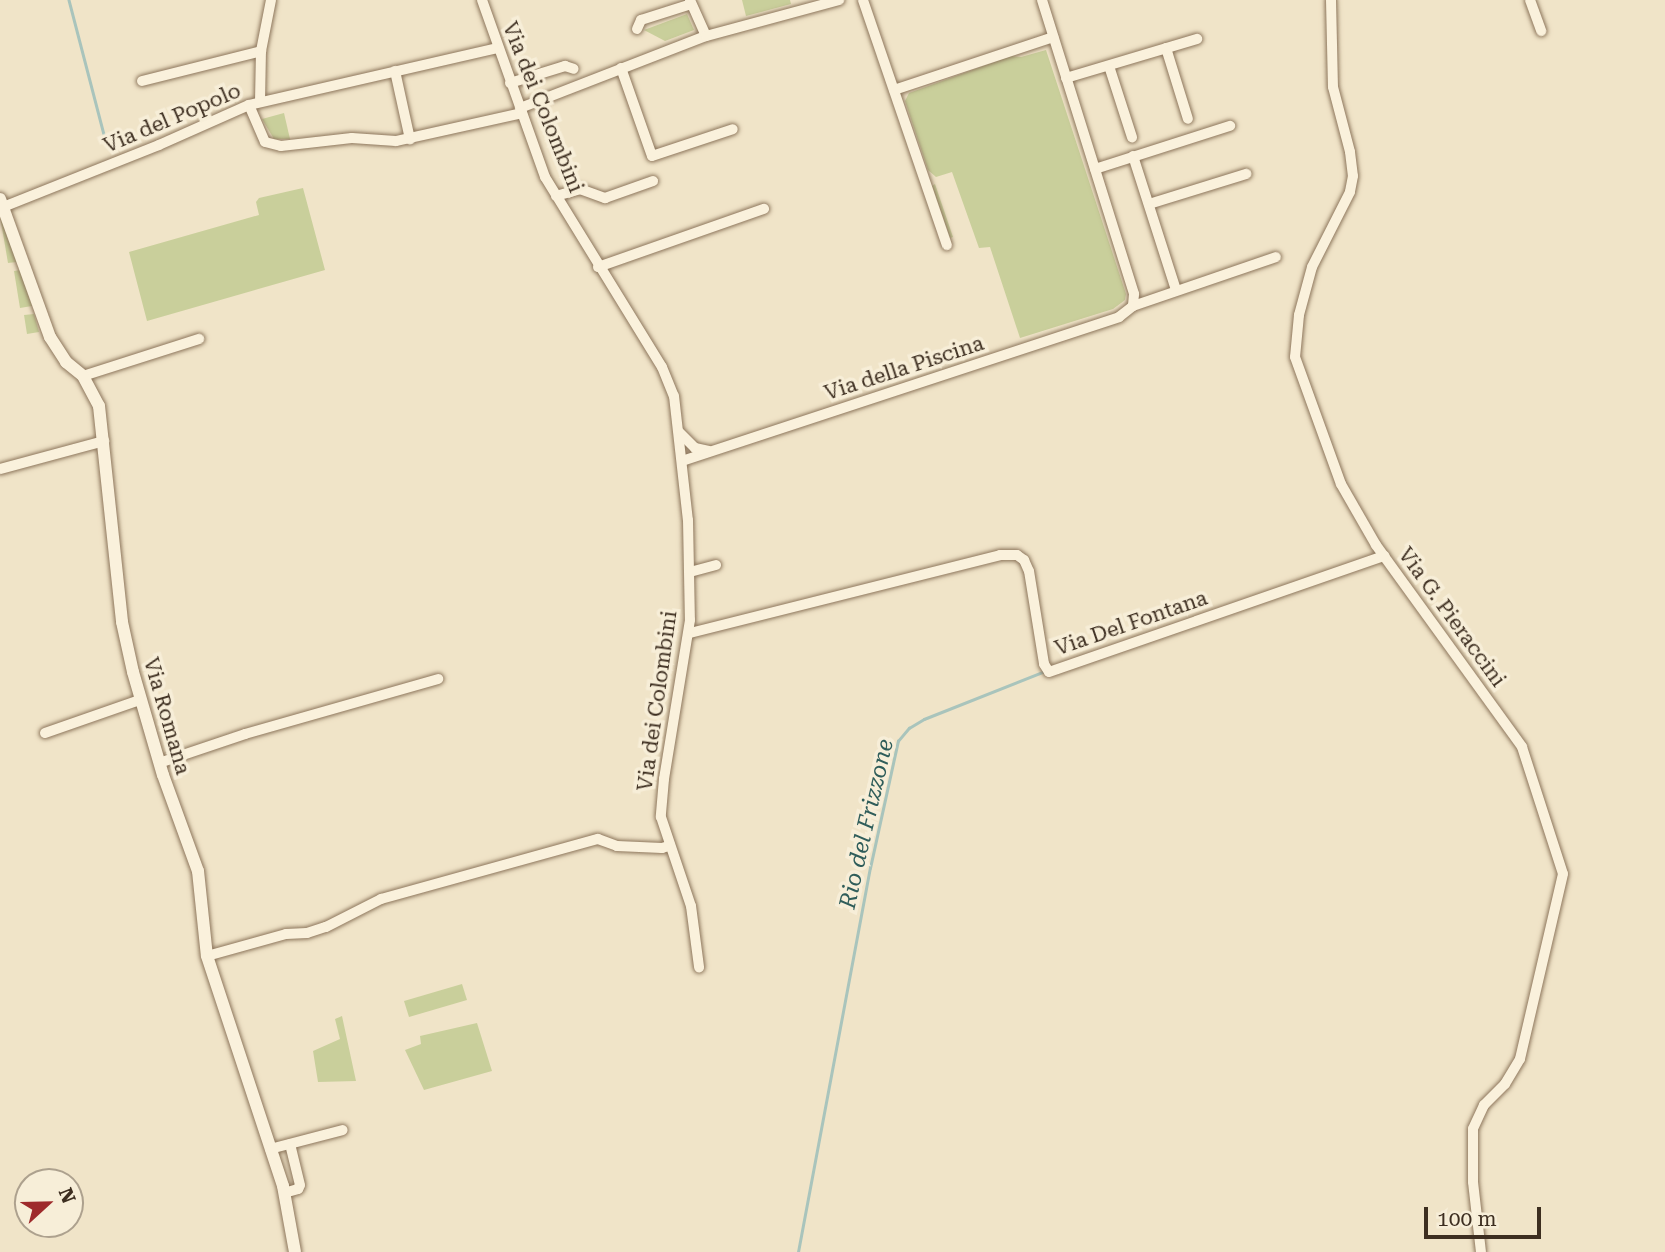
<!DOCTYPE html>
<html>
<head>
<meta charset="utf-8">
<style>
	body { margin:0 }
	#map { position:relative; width:1665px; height:1252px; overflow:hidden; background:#f0e4c8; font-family:"Roboto Serif",serif }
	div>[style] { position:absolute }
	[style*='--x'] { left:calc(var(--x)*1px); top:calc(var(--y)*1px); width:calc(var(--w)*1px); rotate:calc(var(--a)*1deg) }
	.green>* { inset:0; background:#c9cf9b }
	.stream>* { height:2.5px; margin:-1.25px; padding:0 1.25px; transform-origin:1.25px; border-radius:1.25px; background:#a9c4bc }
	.roads { filter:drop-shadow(0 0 2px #8d765c) drop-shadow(0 0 2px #8d765c) }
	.minor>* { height:10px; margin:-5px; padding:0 5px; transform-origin:5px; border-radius:5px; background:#faf1dc }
	.tertiary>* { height:12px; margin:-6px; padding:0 6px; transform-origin:6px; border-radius:6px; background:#faf1dc }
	span { translate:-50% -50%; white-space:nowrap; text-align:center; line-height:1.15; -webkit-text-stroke:7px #f7eed8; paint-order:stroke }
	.street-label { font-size:21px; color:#3d2e20 }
	.water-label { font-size:23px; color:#2f5d5a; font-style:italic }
	.north { position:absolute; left:14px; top:1168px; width:70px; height:70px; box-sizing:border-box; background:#f7eed8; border:2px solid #ada18e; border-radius:50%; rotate:68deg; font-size:19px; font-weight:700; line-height:28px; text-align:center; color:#3d2e20 }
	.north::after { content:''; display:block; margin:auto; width:24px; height:32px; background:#9e2a2b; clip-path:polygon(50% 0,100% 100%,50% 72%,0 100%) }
	.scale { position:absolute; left:1424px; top:1207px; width:117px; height:32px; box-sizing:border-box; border:4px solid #3d2e20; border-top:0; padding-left:9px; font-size:21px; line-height:24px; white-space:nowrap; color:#3d2e20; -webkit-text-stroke:5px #f7eed8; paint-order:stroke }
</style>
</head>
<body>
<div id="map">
	<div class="green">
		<i style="clip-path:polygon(742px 0,790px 0,791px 4px,746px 16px)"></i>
		<i style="clip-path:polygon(687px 14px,694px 30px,665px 41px,644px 30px)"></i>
		<i style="clip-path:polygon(1046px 50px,1126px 294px,1125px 300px,1113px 309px,1020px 338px,990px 247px,979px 248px,952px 172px,936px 177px,928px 170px,905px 101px,909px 93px,1011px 56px,1021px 57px)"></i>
		<i style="clip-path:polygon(284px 113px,290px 139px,274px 139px,262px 119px)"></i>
		<i style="clip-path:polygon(935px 184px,953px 237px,950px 238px,932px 186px)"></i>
		<i style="clip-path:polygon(303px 188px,325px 270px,147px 321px,129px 252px,259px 215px,256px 202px,259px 198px)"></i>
		<i style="clip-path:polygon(0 216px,17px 262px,8px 263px)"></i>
		<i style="clip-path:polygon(20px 270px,32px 306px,20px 308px,14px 271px)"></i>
		<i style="clip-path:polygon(34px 314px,39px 332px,27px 334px,24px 315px)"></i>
		<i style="clip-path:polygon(462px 984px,467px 1000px,409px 1017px,404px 1001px)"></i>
		<i style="clip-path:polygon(342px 1016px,356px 1081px,318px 1082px,313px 1051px,340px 1039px,335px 1019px)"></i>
		<i style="clip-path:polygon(477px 1023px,492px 1071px,424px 1090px,405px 1050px,421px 1044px,420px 1036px)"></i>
	</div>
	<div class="stream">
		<i style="--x:69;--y:0;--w:147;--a:75.4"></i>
		<i style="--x:798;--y:1252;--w:391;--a:-79.4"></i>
		<i style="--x:870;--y:868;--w:130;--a:-77.6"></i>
		<i style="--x:898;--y:741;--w:17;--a:-50"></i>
		<i style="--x:909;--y:728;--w:17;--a:-31"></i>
		<i style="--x:924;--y:719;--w:130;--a:-21.6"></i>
	</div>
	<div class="roads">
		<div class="minor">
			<i style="--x:482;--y:0;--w:188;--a:70.4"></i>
			<i style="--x:545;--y:177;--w:223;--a:58.4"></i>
			<i style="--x:662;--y:367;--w:31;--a:68"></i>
			<i style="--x:674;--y:396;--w:125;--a:83.6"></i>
			<i style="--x:688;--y:520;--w:100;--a:88.9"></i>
			<i style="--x:690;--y:620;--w:161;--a:99.3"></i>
			<i style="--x:664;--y:779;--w:38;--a:95"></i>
			<i style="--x:661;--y:817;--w:94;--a:71.4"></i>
			<i style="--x:691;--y:906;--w:62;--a:82.5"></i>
			<i style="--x:690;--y:0;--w:39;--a:66"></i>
			<i style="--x:863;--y:0;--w:259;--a:71.1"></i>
			<i style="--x:1042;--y:0;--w:308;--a:72.6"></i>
			<i style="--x:1134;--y:294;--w:12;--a:95"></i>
			<i style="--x:1331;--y:0;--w:87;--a:88.7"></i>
			<i style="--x:1333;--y:87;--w:67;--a:75.3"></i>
			<i style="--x:1350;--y:152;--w:24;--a:83"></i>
			<i style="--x:1353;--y:176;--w:16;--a:101"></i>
			<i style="--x:1350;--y:192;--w:84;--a:116.9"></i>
			<i style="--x:1312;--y:267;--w:50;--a:105.2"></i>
			<i style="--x:1299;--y:315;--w:42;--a:95.4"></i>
			<i style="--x:1295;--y:357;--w:135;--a:70.1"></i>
			<i style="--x:1341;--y:484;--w:70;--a:60.2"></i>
			<i style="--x:1376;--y:545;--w:249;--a:54.1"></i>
			<i style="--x:1522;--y:747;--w:133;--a:72.1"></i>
			<i style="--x:1563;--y:874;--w:190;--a:103.1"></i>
			<i style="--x:1520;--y:1059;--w:29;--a:121"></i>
			<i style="--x:1505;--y:1084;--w:30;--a:135"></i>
			<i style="--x:1484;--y:1105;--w:26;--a:115"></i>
			<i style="--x:1473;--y:1129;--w:53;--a:90"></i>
			<i style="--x:1473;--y:1182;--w:70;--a:83.5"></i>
			<i style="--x:1530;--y:0;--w:33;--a:70"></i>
			<i style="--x:637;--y:29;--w:10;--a:-66"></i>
			<i style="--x:641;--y:20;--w:52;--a:-17.7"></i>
			<i style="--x:1166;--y:48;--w:74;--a:72.8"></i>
			<i style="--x:1109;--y:66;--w:75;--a:72.1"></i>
			<i style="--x:621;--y:68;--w:93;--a:70.6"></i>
			<i style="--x:652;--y:156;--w:85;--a:-18.4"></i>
			<i style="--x:395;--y:71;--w:70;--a:77.6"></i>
			<i style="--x:1066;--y:78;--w:137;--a:-16.6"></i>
			<i style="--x:142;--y:81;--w:123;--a:-14.1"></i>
			<i style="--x:510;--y:83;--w:58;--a:-17.2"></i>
			<i style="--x:565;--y:66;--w:9;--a:18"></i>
			<i style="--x:894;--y:90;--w:168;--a:-18.4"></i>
			<i style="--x:260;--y:102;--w:51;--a:-88.9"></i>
			<i style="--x:261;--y:51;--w:52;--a:-78.9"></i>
			<i style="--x:249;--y:105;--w:40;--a:66.6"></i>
			<i style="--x:265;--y:142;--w:16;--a:14"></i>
			<i style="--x:281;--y:146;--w:71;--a:-6.4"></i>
			<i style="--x:352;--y:138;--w:44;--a:3.9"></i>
			<i style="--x:396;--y:141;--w:129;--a:-12.5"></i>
			<i style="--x:520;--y:108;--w:199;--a:-21.2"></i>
			<i style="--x:706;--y:36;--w:138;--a:-15.1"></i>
			<i style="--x:1133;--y:156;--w:141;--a:72.2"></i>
			<i style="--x:1095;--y:169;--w:142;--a:-17.7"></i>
			<i style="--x:556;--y:196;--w:25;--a:-16"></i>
			<i style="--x:580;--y:189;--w:27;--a:20"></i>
			<i style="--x:605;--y:198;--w:51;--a:-19.5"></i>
			<i style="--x:1149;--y:204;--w:102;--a:-17.2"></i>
			<i style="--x:3;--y:207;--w:168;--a:-21.7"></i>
			<i style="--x:159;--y:145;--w:98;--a:-24"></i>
			<i style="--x:249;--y:105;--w:254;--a:-12.9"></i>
			<i style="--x:598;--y:267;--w:176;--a:-19.3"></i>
			<i style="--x:83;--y:376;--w:122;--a:-17.7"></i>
			<i style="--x:679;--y:432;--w:23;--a:45"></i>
			<i style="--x:695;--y:448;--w:14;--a:12"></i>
			<i style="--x:682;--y:461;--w:460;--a:-18.2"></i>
			<i style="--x:1119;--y:317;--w:18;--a:-38"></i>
			<i style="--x:1133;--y:306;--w:151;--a:-18.9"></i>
			<i style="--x:0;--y:469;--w:108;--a:-15.1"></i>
			<i style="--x:690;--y:572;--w:27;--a:-15"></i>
			<i style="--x:690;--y:633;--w:320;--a:-14.1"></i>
			<i style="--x:1000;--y:555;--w:17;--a:0"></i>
			<i style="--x:1017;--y:555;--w:9;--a:36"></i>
			<i style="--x:1024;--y:560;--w:12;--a:66"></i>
			<i style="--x:1029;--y:571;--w:94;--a:80.8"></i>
			<i style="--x:1044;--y:664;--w:9;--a:58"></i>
			<i style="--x:1049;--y:672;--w:355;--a:-19.1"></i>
			<i style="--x:45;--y:733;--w:101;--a:-19.2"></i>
			<i style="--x:159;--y:763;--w:91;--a:-18.6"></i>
			<i style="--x:245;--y:734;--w:201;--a:-15.9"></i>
			<i style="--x:207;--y:956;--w:82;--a:-15.6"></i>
			<i style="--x:286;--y:934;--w:21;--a:-3"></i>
			<i style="--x:307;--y:933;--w:20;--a:-18"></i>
			<i style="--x:326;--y:927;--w:62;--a:-27"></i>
			<i style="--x:381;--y:899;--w:225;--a:-15.5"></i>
			<i style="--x:598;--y:839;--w:20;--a:20"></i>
			<i style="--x:617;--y:846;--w:45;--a:2.5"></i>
			<i style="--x:662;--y:848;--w:6;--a:-18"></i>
			<i style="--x:270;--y:1149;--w:75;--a:-14.6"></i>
			<i style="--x:284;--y:1193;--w:15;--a:-16"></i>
			<i style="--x:298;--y:1189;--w:4;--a:-63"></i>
			<i style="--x:300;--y:1185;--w:42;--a:-103.7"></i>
		</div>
		<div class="tertiary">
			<i style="--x:0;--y:199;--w:147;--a:70.1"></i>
			<i style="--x:50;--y:337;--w:30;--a:57"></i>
			<i style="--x:66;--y:362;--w:22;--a:39"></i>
			<i style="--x:83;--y:376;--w:34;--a:62"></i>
			<i style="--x:99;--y:406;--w:217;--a:83.9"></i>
			<i style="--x:122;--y:622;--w:51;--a:77.6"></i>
			<i style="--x:133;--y:672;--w:107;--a:73.8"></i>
			<i style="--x:163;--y:775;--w:102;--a:70"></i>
			<i style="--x:198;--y:871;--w:85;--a:84"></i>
			<i style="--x:207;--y:956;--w:242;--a:71.7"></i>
			<i style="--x:283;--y:1186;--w:67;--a:79.7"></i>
		</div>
	</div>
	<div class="street-label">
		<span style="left:543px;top:107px;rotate:68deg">Via dei Colombini</span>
		<span style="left:172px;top:118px;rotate:-23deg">Via del Popolo</span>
		<span style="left:904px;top:368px;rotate:-18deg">Via della Piscina</span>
		<span style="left:1452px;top:617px;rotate:54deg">Via G. Pieraccini</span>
		<span style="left:1131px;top:623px;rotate:-19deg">Via Del Fontana</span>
		<span style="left:657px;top:701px;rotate:-82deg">Via dei Colombini</span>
		<span style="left:167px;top:716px;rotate:74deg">Via Romana</span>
	</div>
	<div class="water-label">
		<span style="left:867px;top:824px;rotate:-77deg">Rio del Frizzone</span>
	</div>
	<div class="north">N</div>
	<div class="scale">100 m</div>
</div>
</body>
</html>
